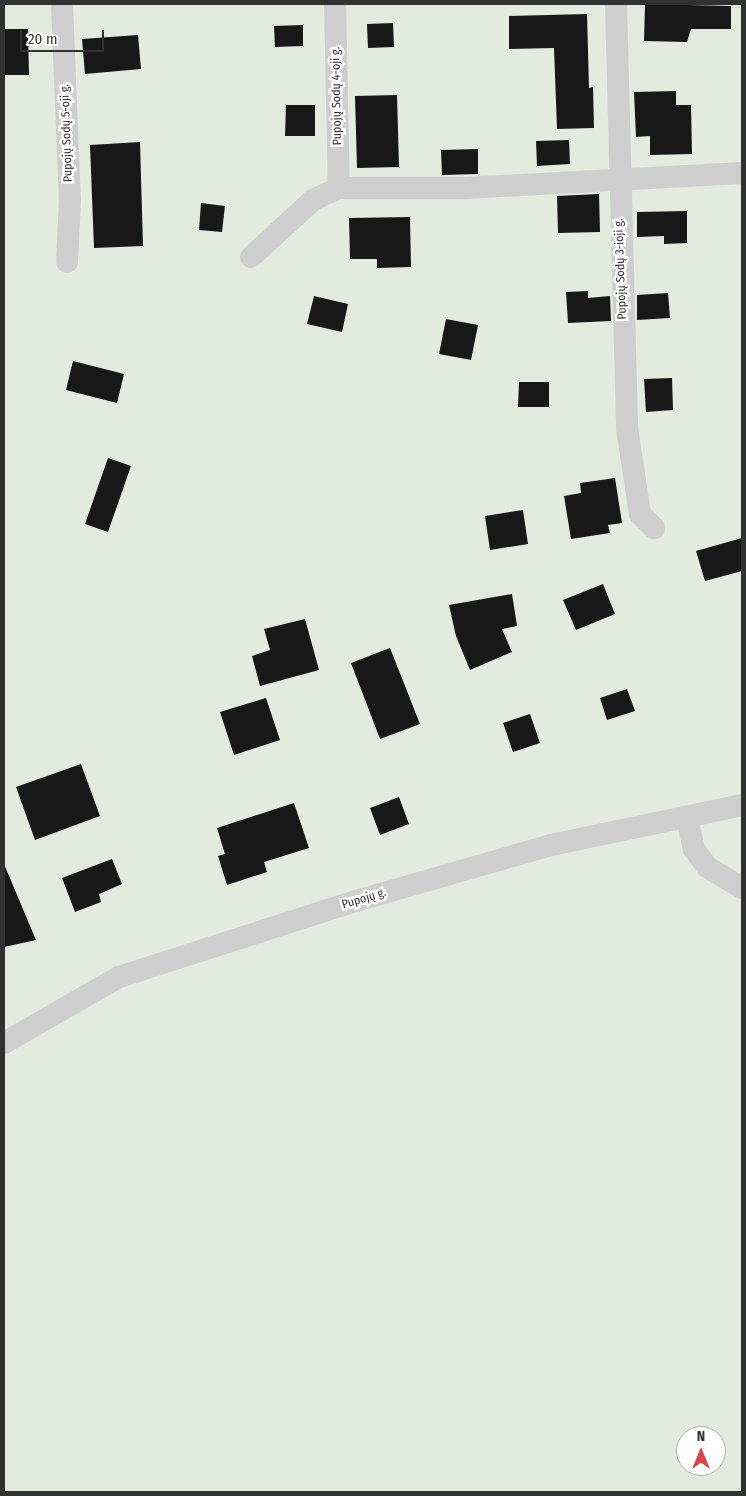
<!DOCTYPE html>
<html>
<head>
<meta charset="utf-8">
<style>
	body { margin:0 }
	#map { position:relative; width:746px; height:1496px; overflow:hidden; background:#fff; font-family:"Fira Sans Condensed",sans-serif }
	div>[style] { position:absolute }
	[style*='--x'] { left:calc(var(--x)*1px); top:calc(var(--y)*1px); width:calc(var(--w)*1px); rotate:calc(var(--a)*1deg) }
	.green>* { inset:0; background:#e3eade }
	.building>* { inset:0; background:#181818 }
	.street>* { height:22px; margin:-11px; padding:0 11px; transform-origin:11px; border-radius:11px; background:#cecece }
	span { translate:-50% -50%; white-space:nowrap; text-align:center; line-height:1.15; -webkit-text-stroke:5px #fff; paint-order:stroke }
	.street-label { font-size:12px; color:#313131 }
	.frame { position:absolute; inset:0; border:5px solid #313131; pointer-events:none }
	.north { position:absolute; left:676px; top:1426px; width:50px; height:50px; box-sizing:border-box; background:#fff; border:1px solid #adadad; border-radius:50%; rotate:0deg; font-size:14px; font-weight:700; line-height:20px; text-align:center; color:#313131 }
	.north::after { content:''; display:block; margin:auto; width:18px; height:22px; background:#d74544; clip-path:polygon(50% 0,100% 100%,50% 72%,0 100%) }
	.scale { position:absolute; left:20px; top:30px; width:84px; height:22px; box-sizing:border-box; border:2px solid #313131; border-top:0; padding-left:6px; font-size:15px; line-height:18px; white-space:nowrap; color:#313131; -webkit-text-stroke:4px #fff; paint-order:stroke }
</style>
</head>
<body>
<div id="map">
	<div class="green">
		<i style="clip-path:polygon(evenodd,4px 4px,742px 4px,742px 1492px,4px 1492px,4px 4px,686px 1436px,716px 1436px,716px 1466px,686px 1466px,686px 1436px)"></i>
	</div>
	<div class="building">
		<i style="clip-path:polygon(645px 4px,731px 6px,731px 29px,691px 29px,687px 42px,644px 41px)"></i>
		<i style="clip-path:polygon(587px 14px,589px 88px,593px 87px,594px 128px,557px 129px,554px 48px,509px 49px,509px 16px)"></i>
		<i style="clip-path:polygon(393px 23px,394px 47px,368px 48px,367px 24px)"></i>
		<i style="clip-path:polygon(303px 25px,303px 46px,275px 47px,274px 26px)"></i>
		<i style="clip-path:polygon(4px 29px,28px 29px,29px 75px,4px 75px)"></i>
		<i style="clip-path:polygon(138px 35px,141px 69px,85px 74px,82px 39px)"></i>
		<i style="clip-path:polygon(676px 91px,676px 105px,691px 105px,692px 154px,650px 155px,650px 136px,636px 137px,634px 92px)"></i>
		<i style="clip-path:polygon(397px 95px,399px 167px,357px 168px,355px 96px)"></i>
		<i style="clip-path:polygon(286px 105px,315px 105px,315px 136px,285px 136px)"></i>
		<i style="clip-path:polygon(569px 140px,570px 164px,537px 166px,536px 141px)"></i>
		<i style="clip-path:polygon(140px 142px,143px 246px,94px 248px,90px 145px)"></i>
		<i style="clip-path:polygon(478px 149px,478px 174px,442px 175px,441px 150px)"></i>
		<i style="clip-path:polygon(599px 194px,600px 232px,558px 233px,557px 196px)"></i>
		<i style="clip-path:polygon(201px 203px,225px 206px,222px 232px,199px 230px)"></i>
		<i style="clip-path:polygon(687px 211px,687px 243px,664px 244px,664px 236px,637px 237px,637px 212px)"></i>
		<i style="clip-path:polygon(410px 217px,411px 267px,377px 268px,377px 259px,350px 259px,349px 218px)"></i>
		<i style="clip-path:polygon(588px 291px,588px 298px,610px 296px,611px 321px,568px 323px,566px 292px)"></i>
		<i style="clip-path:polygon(668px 293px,670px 318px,637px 320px,637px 295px)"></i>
		<i style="clip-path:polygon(314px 296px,348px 304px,342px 332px,307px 324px)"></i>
		<i style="clip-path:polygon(446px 319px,478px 325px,471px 360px,439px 354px)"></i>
		<i style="clip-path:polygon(73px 361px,124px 374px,117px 403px,66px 390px)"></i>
		<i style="clip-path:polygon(672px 378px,673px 410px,646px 412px,644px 379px)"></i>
		<i style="clip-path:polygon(519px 382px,549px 382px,549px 407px,518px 407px)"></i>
		<i style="clip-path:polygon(108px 458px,131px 466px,108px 532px,85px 524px)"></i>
		<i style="clip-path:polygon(615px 478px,622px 523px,608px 525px,610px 533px,571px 539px,564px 496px,581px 493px,580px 483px)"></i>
		<i style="clip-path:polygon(523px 510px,528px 544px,490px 550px,485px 516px)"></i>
		<i style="clip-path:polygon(742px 538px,742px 571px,705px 581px,696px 551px)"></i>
		<i style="clip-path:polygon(603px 584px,615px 614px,576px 630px,563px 600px)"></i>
		<i style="clip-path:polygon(512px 594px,517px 626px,502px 629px,512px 652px,470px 670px,456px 636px,449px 605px)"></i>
		<i style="clip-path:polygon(305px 619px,319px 670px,260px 686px,252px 656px,270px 650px,264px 629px)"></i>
		<i style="clip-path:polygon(390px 648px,420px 724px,380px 739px,351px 663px)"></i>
		<i style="clip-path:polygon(627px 689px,635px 711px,607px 720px,600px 698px)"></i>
		<i style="clip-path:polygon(266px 698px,280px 740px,234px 755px,220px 712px)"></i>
		<i style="clip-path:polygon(530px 714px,540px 743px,513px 752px,503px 723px)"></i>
		<i style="clip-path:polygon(81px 764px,100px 816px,35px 840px,16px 787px)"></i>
		<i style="clip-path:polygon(399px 797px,409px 824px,380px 835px,370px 808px)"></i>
		<i style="clip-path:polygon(294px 803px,309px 848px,264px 862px,267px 872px,227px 885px,218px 856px,225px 854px,217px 828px)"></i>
		<i style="clip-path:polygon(112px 859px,122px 884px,99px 894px,101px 902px,75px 912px,62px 878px)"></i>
		<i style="clip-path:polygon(4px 864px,36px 940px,4px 947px)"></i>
	</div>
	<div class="street">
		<i style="--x:62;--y:4;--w:195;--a:87.7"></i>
		<i style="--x:70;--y:199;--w:63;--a:92.7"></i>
		<i style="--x:335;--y:4;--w:184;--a:88.8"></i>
		<i style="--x:616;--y:4;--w:424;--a:88.5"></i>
		<i style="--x:627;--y:428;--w:87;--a:81.4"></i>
		<i style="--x:640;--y:514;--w:20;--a:45"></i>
		<i style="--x:251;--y:257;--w:84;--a:-42.6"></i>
		<i style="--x:313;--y:200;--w:29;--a:-25"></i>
		<i style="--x:339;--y:188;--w:126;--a:0"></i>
		<i style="--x:465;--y:188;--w:277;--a:-3.1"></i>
		<i style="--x:687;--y:817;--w:33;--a:78"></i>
		<i style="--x:694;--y:849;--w:22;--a:54"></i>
		<i style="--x:707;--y:867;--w:41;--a:31"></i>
		<i style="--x:4;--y:1043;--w:133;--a:-29.9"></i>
		<i style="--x:119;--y:977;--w:249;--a:-17.8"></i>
		<i style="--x:356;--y:901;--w:203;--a:-16"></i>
		<i style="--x:551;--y:845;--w:195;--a:-11.8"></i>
	</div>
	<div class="street-label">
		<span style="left:337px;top:96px;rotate:-91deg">Pupojų Sodų 4-oji g.</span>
		<span style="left:67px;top:133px;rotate:-92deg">Pupojų Sodų 5-oji g.</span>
		<span style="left:621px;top:269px;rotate:-92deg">Pupojų Sodų 3-ioji g.</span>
		<span style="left:364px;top:899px;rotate:-17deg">Pupojų g.</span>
	</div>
	<div class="frame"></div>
	<div class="north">N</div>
	<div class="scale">20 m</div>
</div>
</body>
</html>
